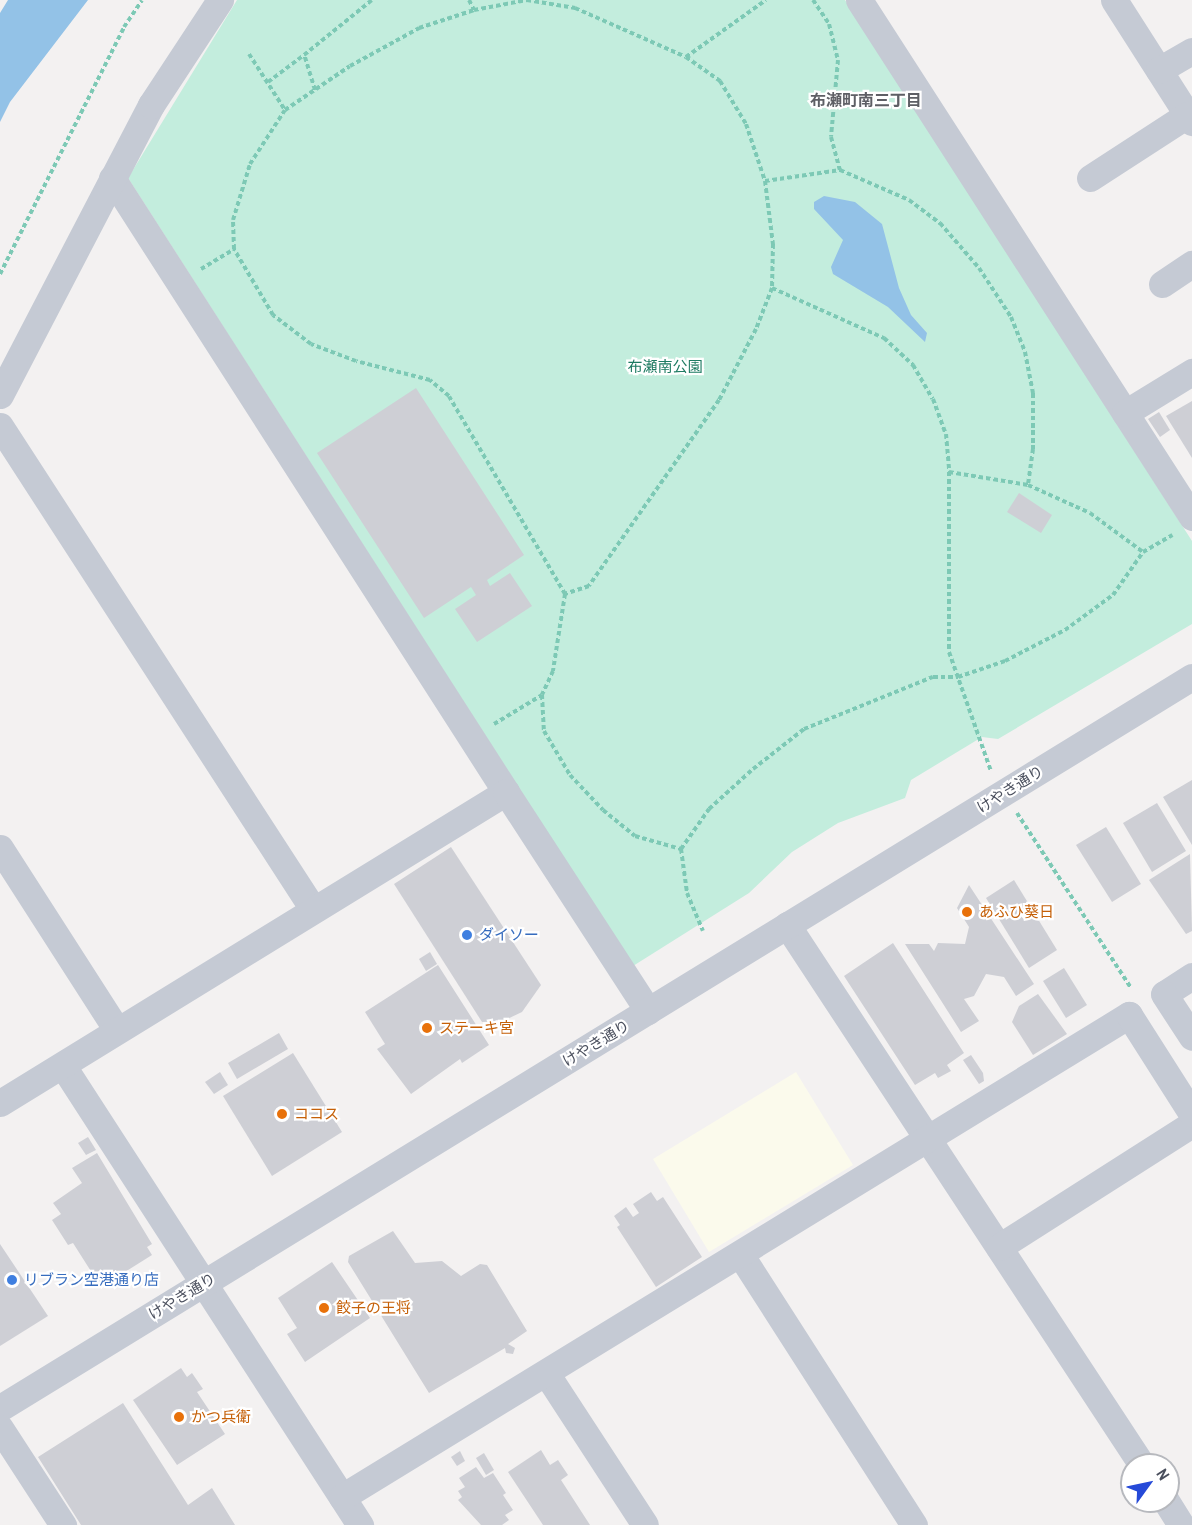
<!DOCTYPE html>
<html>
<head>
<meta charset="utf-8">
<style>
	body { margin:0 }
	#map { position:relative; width:1192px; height:1525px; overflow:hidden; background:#f3f1f1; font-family:"Archivo Narrow","Noto Sans JP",sans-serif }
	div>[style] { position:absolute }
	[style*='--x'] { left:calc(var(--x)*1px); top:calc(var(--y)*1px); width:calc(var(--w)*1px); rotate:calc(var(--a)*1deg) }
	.commercial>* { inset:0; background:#fbfaec }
	.green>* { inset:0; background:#c3eddd }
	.water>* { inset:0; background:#93c2e7 }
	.building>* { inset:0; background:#cecfd5 }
	.path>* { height:4px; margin-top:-2px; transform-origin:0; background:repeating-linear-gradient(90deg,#7dc9b5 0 4.5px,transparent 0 7.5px) }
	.minor>* { height:27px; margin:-13.5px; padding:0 13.5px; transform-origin:13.5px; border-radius:13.5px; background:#c5cad4 }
	.dots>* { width:16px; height:16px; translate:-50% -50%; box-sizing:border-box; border:3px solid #fff; border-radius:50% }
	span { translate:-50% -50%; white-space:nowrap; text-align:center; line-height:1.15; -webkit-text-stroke:4.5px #fff; paint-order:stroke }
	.park-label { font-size:15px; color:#1e7b62 }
	.street-label { font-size:15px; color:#4a4f5d }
	.food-label { font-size:15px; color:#c56008 }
	.left { translate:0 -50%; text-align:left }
	.shop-label { font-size:15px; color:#366cbe }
	.neighbourhood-label { font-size:16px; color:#5e5f65; font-weight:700 }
	.north { position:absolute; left:1120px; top:1453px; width:60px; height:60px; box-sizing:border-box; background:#fff; border:2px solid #b7b9be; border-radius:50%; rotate:57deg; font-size:16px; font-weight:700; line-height:24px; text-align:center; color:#4a4f5d }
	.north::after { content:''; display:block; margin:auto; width:21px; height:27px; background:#264ad8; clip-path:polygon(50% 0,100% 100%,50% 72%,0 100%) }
</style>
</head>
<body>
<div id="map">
	<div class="commercial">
		<i style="clip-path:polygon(796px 1072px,853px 1165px,709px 1252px,653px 1159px)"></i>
	</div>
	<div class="green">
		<i style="clip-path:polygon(237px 0,845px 0,1192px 541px,1192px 624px,998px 739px,982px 737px,911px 780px,905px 798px,838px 823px,792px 852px,749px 893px,633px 966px,128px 178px)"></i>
	</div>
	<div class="water">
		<i style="clip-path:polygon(8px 0,88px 0,10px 102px,0 122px,0 13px)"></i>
		<i style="clip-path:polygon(824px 196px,855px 202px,882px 224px,899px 288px,911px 315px,927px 333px,925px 342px,888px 307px,833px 274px,831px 267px,843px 240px,814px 209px,814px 202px)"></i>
	</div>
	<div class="building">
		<i style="clip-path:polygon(416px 388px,524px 555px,487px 580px,490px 586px,510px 573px,532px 606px,477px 642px,455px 609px,476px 595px,471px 587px,424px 618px,317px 453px)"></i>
		<i style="clip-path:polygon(1192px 401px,1192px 458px,1166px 416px)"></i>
		<i style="clip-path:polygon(1159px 412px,1170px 430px,1160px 437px,1148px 419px)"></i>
		<i style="clip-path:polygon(1019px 493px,1052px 515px,1041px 533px,1007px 512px)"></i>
		<i style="clip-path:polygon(1192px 780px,1192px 845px,1163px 797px)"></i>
		<i style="clip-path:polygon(1157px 803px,1186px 851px,1152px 872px,1123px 823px)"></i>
		<i style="clip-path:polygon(1106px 827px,1141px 884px,1112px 902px,1076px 845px)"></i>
		<i style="clip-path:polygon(451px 847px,541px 985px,522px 1012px,503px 1021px,482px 1022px,394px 884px)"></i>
		<i style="clip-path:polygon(1190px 854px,1192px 931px,1186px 934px,1149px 880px)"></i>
		<i style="clip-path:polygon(1014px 880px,1057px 950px,1029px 968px,986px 898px)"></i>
		<i style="clip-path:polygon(969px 885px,1034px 984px,1016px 996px,1004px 977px,986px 974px,974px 996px,964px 999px,979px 1021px,961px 1032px,905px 944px,929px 944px,934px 951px,938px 943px,965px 944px,969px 927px,957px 908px)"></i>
		<i style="clip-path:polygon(893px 943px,964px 1053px,947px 1065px,951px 1071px,938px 1078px,935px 1073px,915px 1085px,844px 976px)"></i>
		<i style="clip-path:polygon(430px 952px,437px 964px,426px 971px,419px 959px)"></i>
		<i style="clip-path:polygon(438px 965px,489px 1045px,462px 1063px,460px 1059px,411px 1094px,377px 1049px,385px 1044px,365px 1012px)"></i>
		<i style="clip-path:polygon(1064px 968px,1087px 1005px,1066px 1018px,1043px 981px)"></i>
		<i style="clip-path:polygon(1038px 994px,1067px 1034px,1033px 1055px,1012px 1022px,1019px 1006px)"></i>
		<i style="clip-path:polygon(279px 1033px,288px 1049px,237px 1079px,228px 1063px)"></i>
		<i style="clip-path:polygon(293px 1053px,342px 1132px,272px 1176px,223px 1096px)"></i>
		<i style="clip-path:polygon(971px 1055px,983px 1073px,984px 1081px,979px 1084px,963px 1060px)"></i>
		<i style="clip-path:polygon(220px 1072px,228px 1085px,214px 1094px,205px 1082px)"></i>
		<i style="clip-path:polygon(88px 1137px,96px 1150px,86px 1155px,78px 1143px)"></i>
		<i style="clip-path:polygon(97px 1153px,152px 1244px,147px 1247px,152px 1255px,101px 1287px,73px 1243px,68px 1245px,52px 1220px,61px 1214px,53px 1203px,82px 1183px,72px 1168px)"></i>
		<i style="clip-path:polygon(651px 1192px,657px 1201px,663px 1197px,702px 1257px,656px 1287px,617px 1227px,620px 1225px,614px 1216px,626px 1207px,633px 1217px,639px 1213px,633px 1204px)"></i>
		<i style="clip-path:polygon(393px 1231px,415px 1263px,442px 1261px,461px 1276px,480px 1264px,487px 1265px,527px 1331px,508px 1344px,515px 1348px,513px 1354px,506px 1353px,505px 1348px,429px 1393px,348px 1262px,349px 1256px)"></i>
		<i style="clip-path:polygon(0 1244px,48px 1316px,0 1346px)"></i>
		<i style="clip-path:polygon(332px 1262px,370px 1318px,305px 1362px,287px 1334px,297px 1328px,278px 1298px)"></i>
		<i style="clip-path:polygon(181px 1368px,187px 1377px,192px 1373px,203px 1389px,197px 1392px,225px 1434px,177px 1465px,133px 1400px)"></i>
		<i style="clip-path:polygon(123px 1403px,188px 1505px,212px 1488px,235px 1525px,81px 1525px,38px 1457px)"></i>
		<i style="clip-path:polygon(541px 1450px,550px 1465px,558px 1460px,568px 1475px,561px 1480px,590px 1525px,543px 1525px,508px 1472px)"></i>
		<i style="clip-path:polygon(460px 1451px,465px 1461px,457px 1466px,451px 1457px)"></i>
		<i style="clip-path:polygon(484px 1453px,494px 1470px,486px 1475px,476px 1458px)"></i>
		<i style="clip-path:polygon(476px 1467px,484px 1478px,493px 1473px,506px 1493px,503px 1495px,513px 1510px,505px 1515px,509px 1520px,502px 1525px,481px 1525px,458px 1500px,462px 1497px,458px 1491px,465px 1487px,459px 1478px)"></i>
	</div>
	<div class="path">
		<i style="--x:469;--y:0;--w:11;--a:63"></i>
		<i style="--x:527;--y:0;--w:49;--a:9.5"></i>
		<i style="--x:575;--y:8;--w:121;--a:23.8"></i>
		<i style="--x:686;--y:57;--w:42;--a:35.2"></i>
		<i style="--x:720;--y:81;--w:50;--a:58.8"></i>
		<i style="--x:746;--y:124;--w:60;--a:71.6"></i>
		<i style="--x:765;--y:181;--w:64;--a:82.8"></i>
		<i style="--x:773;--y:244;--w:44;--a:91.3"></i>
		<i style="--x:772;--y:288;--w:44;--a:111.3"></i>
		<i style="--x:756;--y:329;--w:80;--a:117.5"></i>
		<i style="--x:719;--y:400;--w:227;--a:125"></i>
		<i style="--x:589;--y:586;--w:25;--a:162"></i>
		<i style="--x:565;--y:594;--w:229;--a:-120.4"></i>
		<i style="--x:449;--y:396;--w:25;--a:-140"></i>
		<i style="--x:430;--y:380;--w:76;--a:-165.6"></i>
		<i style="--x:356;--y:361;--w:48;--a:-159.3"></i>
		<i style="--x:311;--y:344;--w:48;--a:-142.7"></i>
		<i style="--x:273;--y:315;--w:77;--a:-120.6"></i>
		<i style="--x:234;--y:249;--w:29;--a:-92"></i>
		<i style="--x:233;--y:220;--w:59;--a:-73.1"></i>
		<i style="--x:250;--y:164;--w:64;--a:-57.1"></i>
		<i style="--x:285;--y:110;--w:78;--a:-34.1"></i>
		<i style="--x:350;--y:66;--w:79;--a:-28.8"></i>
		<i style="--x:419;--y:28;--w:58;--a:-18.1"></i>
		<i style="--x:474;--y:10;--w:54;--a:-10.7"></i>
		<i style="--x:813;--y:0;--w:29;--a:56"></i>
		<i style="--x:829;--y:24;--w:37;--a:76"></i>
		<i style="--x:838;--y:60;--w:77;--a:95.2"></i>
		<i style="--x:831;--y:137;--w:34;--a:75"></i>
		<i style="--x:249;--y:54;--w:67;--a:57.3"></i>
		<i style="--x:686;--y:57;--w:98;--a:-35.5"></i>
		<i style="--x:268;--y:82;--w:45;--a:-36.9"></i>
		<i style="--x:315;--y:90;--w:37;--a:-107"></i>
		<i style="--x:304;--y:55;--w:87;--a:-39"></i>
		<i style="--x:765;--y:181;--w:76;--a:-8.3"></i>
		<i style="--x:840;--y:170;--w:75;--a:23.5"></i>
		<i style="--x:909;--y:200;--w:39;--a:37"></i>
		<i style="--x:940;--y:223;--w:60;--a:49.1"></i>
		<i style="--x:979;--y:268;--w:59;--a:56.9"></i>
		<i style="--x:1011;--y:317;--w:38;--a:68"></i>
		<i style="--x:1025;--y:352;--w:42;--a:79"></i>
		<i style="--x:1033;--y:393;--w:56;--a:90"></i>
		<i style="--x:1033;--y:449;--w:36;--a:98"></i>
		<i style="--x:201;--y:269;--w:39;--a:-31"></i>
		<i style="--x:0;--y:274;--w:276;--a:-63.3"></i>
		<i style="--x:124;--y:27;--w:32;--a:-56"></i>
		<i style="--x:772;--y:288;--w:123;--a:24.1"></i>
		<i style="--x:884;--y:338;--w:40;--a:43"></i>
		<i style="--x:913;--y:365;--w:39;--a:60"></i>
		<i style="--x:933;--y:399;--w:37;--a:70"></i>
		<i style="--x:946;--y:434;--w:38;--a:85"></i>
		<i style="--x:949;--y:472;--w:180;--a:90"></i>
		<i style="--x:949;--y:652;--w:126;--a:70.6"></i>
		<i style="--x:949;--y:472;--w:80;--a:9.3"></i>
		<i style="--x:1028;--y:485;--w:68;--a:24.3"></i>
		<i style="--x:1090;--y:513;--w:66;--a:36.3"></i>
		<i style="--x:565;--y:594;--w:78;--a:98.9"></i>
		<i style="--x:553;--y:671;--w:26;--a:115"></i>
		<i style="--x:542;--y:695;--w:36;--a:87"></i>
		<i style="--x:544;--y:731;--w:51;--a:59.4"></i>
		<i style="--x:570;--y:775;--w:48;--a:46.7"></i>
		<i style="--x:603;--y:810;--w:41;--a:39.1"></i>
		<i style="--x:635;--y:836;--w:48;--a:15.8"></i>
		<i style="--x:681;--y:849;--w:49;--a:-55"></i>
		<i style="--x:709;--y:809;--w:59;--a:-42.3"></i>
		<i style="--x:753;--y:769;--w:65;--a:-38.1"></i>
		<i style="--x:804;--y:729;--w:139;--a:-22"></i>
		<i style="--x:933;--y:677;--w:25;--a:0"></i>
		<i style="--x:958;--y:677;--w:50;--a:-18.8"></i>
		<i style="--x:1005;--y:661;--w:68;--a:-27.3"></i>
		<i style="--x:1065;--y:630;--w:59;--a:-36.1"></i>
		<i style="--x:1113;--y:595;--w:52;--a:-55.1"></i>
		<i style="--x:1143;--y:552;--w:34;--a:-30"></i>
		<i style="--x:494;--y:724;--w:56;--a:-31.1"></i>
		<i style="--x:1017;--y:813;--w:209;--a:56.9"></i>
		<i style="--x:681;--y:849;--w:44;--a:82.2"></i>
		<i style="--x:687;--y:893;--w:41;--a:67.2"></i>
	</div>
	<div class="minor">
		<i style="--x:859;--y:0;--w:615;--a:57.21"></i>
		<i style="--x:1114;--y:0;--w:145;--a:57.4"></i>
		<i style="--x:1159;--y:70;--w:38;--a:-30"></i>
		<i style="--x:112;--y:178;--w:730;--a:57.31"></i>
		<i style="--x:1090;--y:178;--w:116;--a:-33"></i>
		<i style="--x:1162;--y:284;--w:36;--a:-34"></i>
		<i style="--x:0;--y:395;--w:327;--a:-62.5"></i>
		<i style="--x:151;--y:105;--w:126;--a:-56.7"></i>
		<i style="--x:1125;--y:413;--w:79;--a:-31.5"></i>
		<i style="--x:0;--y:426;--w:576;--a:57.06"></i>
		<i style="--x:0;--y:848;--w:216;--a:57.3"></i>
		<i style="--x:787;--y:925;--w:646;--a:56.68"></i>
		<i style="--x:1192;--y:976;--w:33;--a:147"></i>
		<i style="--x:1164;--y:994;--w:51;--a:56.9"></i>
		<i style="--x:63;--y:1066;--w:547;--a:57.09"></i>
		<i style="--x:0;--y:1103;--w:594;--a:-31.58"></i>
		<i style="--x:506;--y:792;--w:261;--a:57"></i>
		<i style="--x:999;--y:1247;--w:229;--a:-32.5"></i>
		<i style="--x:740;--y:1254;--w:322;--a:57.3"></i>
		<i style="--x:546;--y:1373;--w:181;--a:56.9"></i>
		<i style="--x:0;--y:1408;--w:1398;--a:-31.52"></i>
		<i style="--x:0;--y:1428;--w:116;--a:57"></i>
		<i style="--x:342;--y:1497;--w:923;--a:-31.49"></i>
		<i style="--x:1129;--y:1015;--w:117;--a:57.5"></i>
		<i style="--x:1166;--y:1501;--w:28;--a:58"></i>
	</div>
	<div class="dots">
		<i style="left:967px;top:912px;background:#e8710a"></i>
		<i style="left:467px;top:935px;background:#3f7fe0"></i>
		<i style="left:427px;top:1028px;background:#e8710a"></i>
		<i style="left:282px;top:1114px;background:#e8710a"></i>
		<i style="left:12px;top:1280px;background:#3f7fe0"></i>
		<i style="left:324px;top:1308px;background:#e8710a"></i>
		<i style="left:179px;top:1417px;background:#e8710a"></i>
	</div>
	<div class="park-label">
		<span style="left:665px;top:367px">布瀬南公園</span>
	</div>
	<div class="street-label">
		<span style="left:1010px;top:789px;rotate:-32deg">けやき通り</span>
		<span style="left:596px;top:1043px;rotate:-31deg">けやき通り</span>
		<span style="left:182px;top:1296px;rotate:-31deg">けやき通り</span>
	</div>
	<div class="food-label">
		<span class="left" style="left:979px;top:912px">あふひ葵日</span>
		<span class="left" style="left:439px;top:1028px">ステーキ宮</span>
		<span class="left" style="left:294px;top:1114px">ココス</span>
		<span class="left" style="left:336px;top:1308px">餃子の王将</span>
		<span class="left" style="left:191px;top:1417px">かつ兵衛</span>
	</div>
	<div class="shop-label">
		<span class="left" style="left:479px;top:935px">ダイソー</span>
		<span class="left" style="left:24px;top:1280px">リブラン空港通り店</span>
	</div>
	<div class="neighbourhood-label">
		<span style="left:866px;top:100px">布瀬町南三丁目</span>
	</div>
	<div class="north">N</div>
</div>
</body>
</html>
